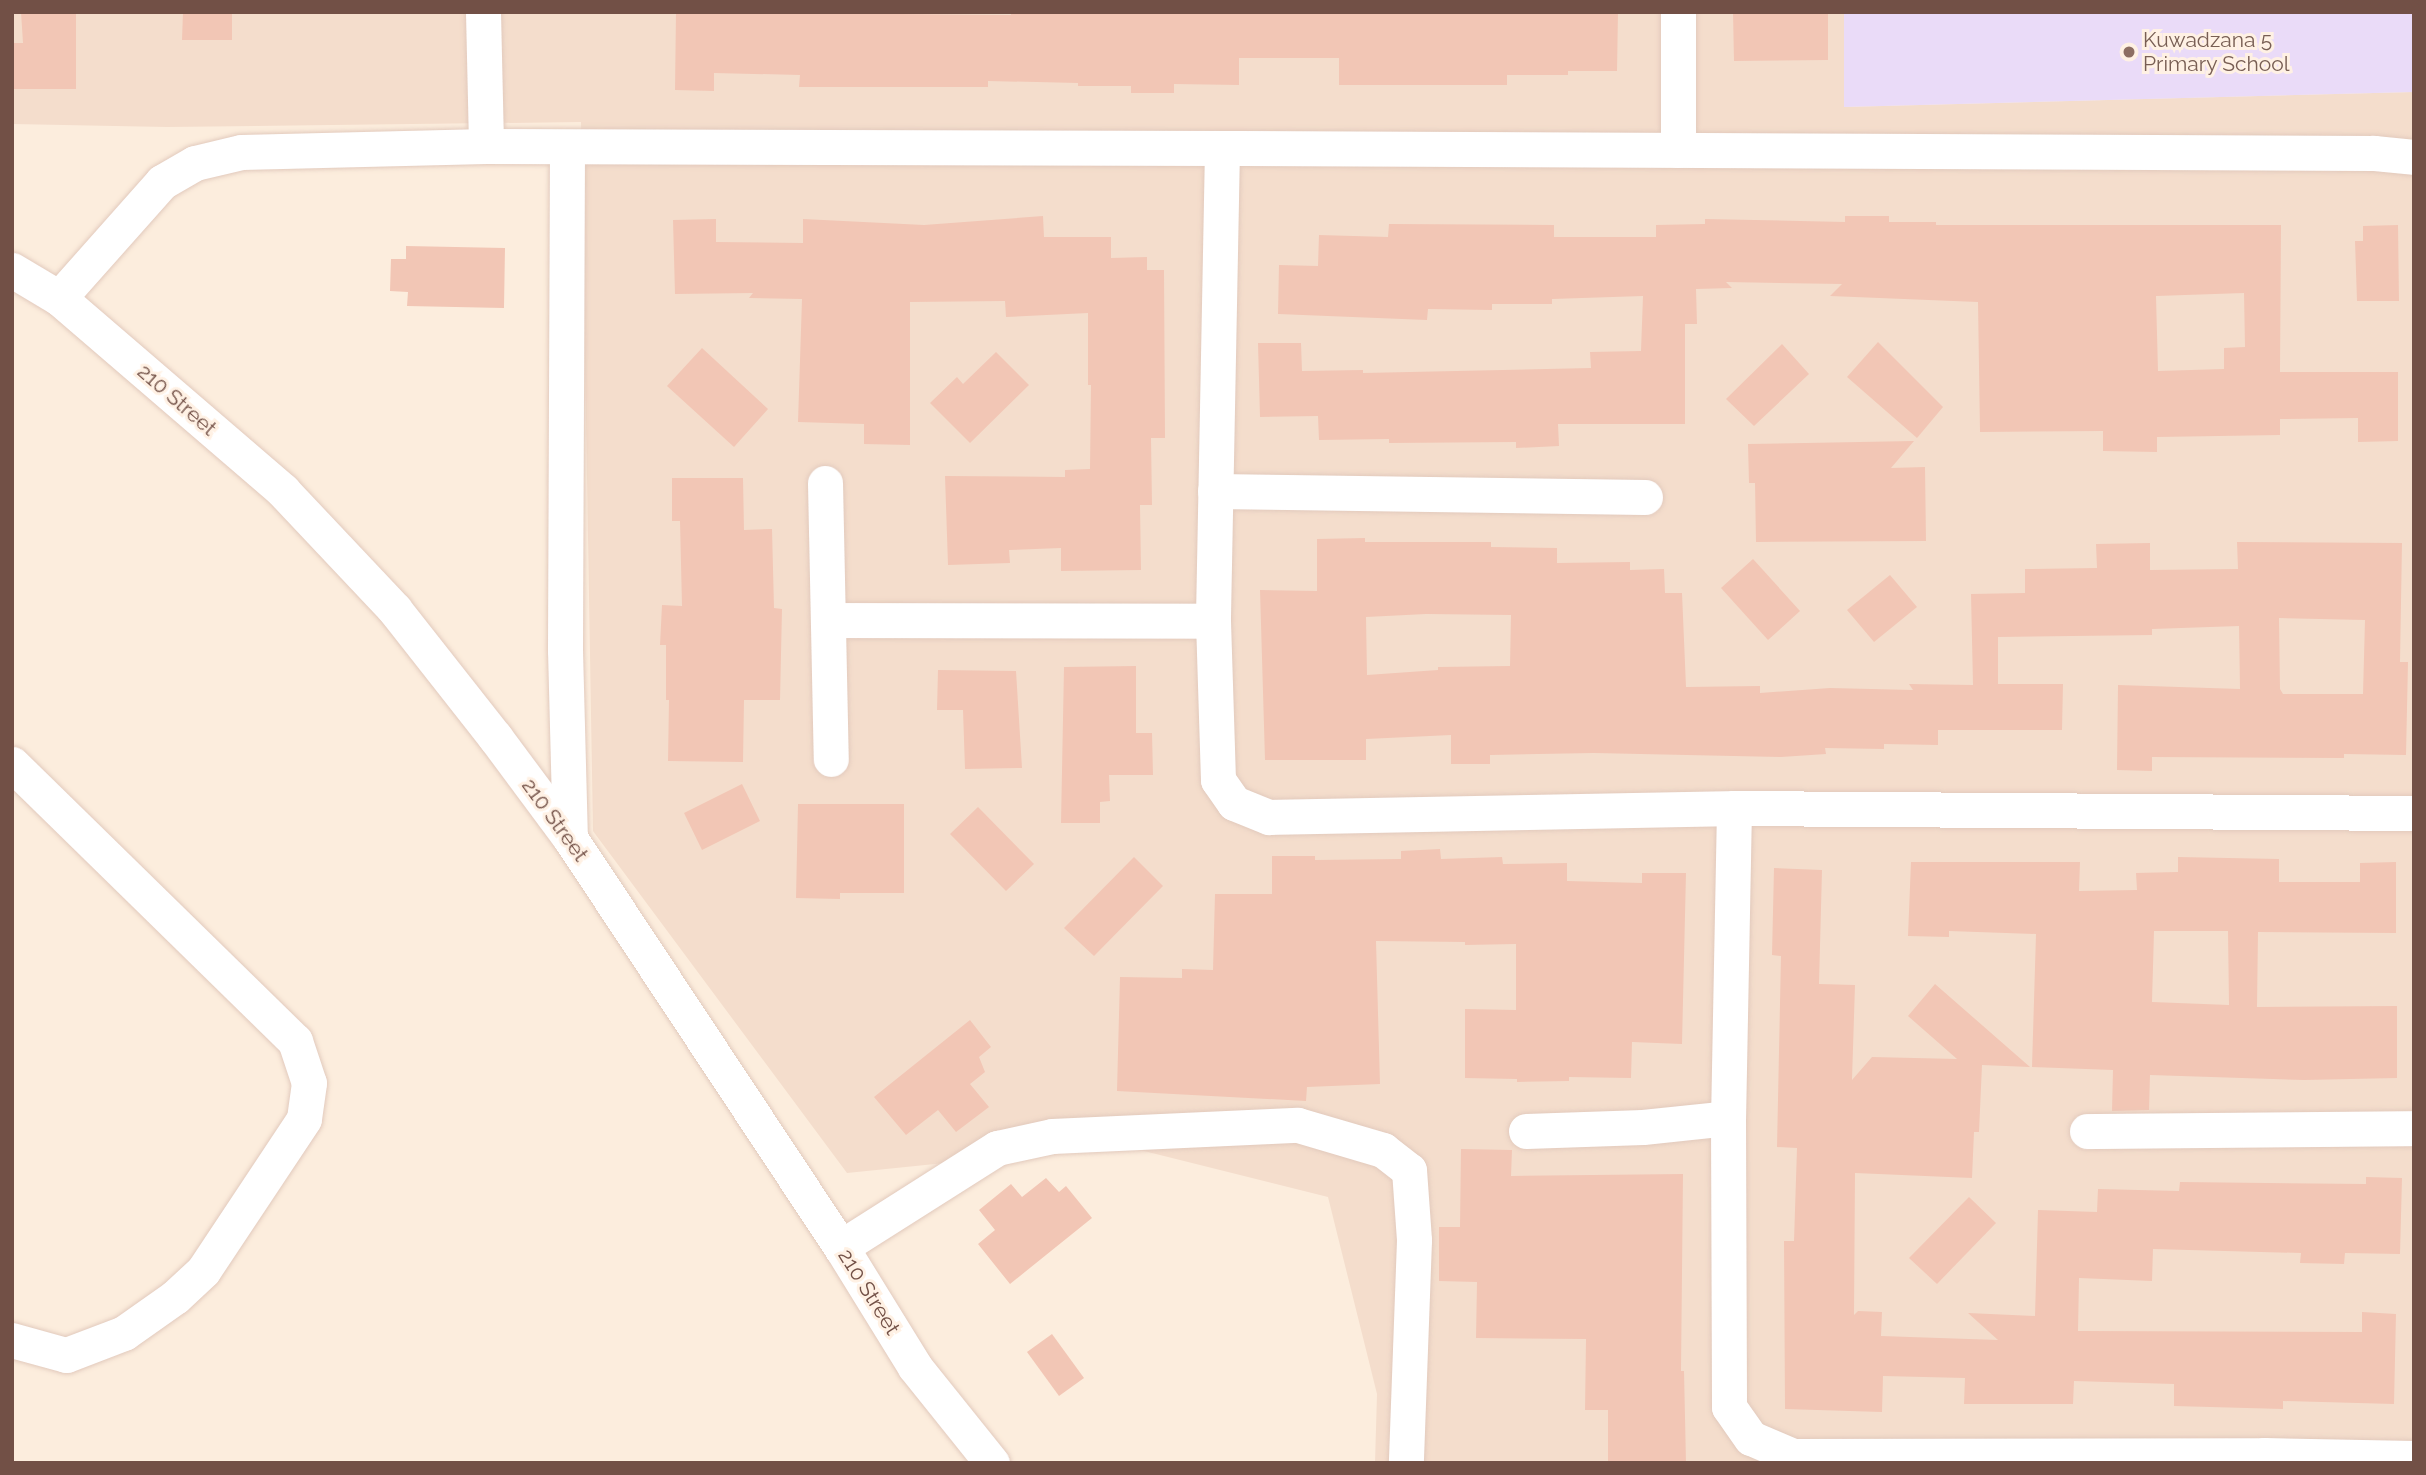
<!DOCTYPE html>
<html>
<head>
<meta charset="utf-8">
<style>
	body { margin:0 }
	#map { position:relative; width:2426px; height:1475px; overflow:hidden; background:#fceddd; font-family:Raleway,sans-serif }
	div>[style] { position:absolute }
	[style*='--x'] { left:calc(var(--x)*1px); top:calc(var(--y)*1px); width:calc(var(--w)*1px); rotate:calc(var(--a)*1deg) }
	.residential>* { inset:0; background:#f4ddcc }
	.education>* { inset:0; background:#eadbf8 }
	.building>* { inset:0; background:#f2c6b5 }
	.roads { filter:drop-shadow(0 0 2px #e2cabd) drop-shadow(0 0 2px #e2cabd) }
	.minor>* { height:35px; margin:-17.5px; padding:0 17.5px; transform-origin:17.5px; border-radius:17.5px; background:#fff }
	.dots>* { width:19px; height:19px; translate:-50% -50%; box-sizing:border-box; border:4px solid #fff1e4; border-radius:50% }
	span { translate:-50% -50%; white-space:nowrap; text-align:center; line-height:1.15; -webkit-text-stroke:6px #fff1e4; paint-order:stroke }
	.education-label { font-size:21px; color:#785e54 }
	.left { translate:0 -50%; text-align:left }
	.street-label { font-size:21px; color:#725046 }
	.frame { position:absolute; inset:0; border:14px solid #725046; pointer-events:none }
</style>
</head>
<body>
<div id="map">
	<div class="residential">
		<i style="clip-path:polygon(12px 12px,1844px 12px,1845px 107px,2414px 92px,2414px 1463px,1375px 1463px,1377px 1394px,1328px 1197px,1120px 1145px,847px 1173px,593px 831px,581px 122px,167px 127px,12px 124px)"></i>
	</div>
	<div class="education">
		<i style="clip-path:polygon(1844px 12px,2414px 12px,2414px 92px,1844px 107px)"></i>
	</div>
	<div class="building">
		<i style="clip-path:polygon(21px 12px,76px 12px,76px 89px,12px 89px,12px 43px,23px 43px)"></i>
		<i style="clip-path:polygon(183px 12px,232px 12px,232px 40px,182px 40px)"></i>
		<i style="clip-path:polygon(676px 12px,1011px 15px,1011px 13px,1079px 12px,1618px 12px,1617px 71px,1568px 71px,1568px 75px,1507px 75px,1507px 85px,1339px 85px,1339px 58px,1239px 58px,1239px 85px,1174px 84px,1174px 93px,1131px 93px,1131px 86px,1078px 86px,1078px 83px,988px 81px,988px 87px,799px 87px,800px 75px,714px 73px,714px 91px,675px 90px)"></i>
		<i style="clip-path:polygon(1733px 12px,1828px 12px,1828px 60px,1734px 61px)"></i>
		<i style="clip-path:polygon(1043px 216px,1044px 237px,1111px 237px,1111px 258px,1147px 257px,1147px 270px,1164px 270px,1165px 438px,1151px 438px,1152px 505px,1140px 505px,1141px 570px,1061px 571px,1061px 548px,1009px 550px,1010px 563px,948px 565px,945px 476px,1065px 477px,1065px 470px,1090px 469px,1091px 385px,1088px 385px,1088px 313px,1006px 317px,1005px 301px,910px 302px,910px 445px,864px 444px,864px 424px,798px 422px,802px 299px,749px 298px,753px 293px,675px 294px,673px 220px,716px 219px,716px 242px,803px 243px,803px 219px,924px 225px)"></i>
		<i style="clip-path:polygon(evenodd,1845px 216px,1889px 216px,1889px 222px,1936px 222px,1936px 225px,2281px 225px,2280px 372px,2398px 372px,2398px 441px,2358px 442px,2358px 418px,2280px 419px,2280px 435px,2157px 437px,2157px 452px,2103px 451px,2103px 431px,1980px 432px,1978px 302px,1830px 296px,1842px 284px,1726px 282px,1732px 288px,1696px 289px,1697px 324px,1685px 324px,1685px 424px,1558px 424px,1559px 446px,1516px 448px,1516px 442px,1389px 443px,1389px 439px,1319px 440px,1318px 416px,1260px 417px,1258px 343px,1301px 343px,1302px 371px,1363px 370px,1363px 373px,1591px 368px,1590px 352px,1641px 351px,1643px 296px,1552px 299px,1552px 304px,1492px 304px,1492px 310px,1428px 309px,1427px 320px,1278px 314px,1279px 265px,1318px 266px,1319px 235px,1388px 237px,1389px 224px,1554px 225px,1554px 237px,1656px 237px,1656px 225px,1705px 224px,1705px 219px,1845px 222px,1845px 216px,2244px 293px,2245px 347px,2224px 348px,2224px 369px,2158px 371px,2156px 296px,2244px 293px)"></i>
		<i style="clip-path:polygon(2398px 225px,2399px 301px,2357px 301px,2355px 241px,2363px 241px,2363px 226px)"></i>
		<i style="clip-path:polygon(406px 246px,505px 248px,504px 308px,407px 306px,408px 292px,390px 291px,391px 259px,406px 259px)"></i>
		<i style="clip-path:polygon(1878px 342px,1943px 407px,1917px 438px,1847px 377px)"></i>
		<i style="clip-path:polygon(1782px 344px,1809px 374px,1754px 426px,1726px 399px)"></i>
		<i style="clip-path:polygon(702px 348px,768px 409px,734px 447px,667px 386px)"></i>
		<i style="clip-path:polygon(996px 352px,1029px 385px,970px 443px,930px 403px,957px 377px,963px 384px)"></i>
		<i style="clip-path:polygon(1914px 441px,1891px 468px,1925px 467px,1926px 541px,1756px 542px,1755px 483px,1749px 483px,1748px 444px)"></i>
		<i style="clip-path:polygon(672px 478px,743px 478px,744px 530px,772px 529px,774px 608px,782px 609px,780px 700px,744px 700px,743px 762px,668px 761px,669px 700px,666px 700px,666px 645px,660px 645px,662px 605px,682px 606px,680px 521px,672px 521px)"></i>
		<i style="clip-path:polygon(evenodd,1365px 538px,1365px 542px,1491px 542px,1491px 547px,1557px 548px,1557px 563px,1630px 562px,1630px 570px,1664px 569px,1665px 593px,1682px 593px,1686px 687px,1760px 686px,1760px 693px,1830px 688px,1913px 690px,1909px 684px,1973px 685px,1971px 594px,2025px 593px,2025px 569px,2097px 568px,2096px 544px,2150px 543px,2150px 570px,2238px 569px,2237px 542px,2402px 543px,2400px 662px,2408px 662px,2406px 755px,2344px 754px,2344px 758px,2152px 757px,2152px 771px,2117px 770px,2118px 685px,2240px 689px,2239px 626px,2152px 629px,2152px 635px,1998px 637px,1998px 684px,2063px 684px,2062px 730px,1938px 730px,1938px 745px,1884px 744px,1884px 749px,1825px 748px,1826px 754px,1781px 757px,1594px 753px,1490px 755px,1490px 764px,1451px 764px,1451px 735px,1366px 739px,1366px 760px,1265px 760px,1260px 590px,1317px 591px,1317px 539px,1365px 538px,1426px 614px,1511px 615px,1510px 666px,1438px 667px,1438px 670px,1367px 675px,1366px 617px,1426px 614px,1365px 538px,2279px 618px,2365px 620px,2363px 694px,2283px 694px,2280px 689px,2279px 618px)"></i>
		<i style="clip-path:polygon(1753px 559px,1800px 611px,1768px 640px,1721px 588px)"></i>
		<i style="clip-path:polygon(1890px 575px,1917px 607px,1874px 642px,1847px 610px)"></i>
		<i style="clip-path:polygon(1136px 666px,1136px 733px,1152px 733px,1153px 775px,1109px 775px,1110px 801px,1100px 802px,1100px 823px,1061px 823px,1064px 667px)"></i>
		<i style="clip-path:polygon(938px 670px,1016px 671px,1022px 768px,965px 769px,963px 710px,937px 710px)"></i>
		<i style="clip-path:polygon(742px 784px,760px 821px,702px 850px,684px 813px)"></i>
		<i style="clip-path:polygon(798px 804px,904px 804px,904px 893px,840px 893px,840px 899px,796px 898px)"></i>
		<i style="clip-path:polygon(978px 807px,1034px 864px,1006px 891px,950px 834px)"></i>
		<i style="clip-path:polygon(1440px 849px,1441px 859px,1502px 857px,1503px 864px,1567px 863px,1567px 881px,1642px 883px,1642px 873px,1686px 873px,1682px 1044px,1632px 1042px,1631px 1078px,1569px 1077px,1569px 1081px,1517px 1082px,1517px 1079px,1465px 1078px,1465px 1009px,1516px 1010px,1516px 944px,1465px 945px,1465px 942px,1376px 941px,1380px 1084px,1307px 1087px,1306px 1101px,1117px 1091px,1120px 977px,1182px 978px,1182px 969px,1213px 970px,1215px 894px,1272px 894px,1272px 856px,1315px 856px,1315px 860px,1401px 859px,1401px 851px)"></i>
		<i style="clip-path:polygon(1134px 857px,1163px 886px,1094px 956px,1064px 928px)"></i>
		<i style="clip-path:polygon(evenodd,2178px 857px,2279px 859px,2279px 882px,2360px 882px,2360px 863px,2396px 862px,2396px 933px,2258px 932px,2257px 1007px,2397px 1006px,2397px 1078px,2304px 1080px,2150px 1075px,2149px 1110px,2112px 1111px,2113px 1070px,2032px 1067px,2036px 934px,1949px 931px,1949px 937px,1908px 936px,1911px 862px,2080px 862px,2079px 891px,2137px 890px,2136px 873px,2178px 872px,2178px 857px,2154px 931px,2228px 931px,2229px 1005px,2152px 1002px,2154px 931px)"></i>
		<i style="clip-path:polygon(1774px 868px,1822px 870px,1819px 984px,1855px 985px,1852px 1080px,1872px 1057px,1957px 1059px,1908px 1016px,1935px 984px,2030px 1067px,1982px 1065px,1979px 1132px,1974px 1132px,1972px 1178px,1855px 1173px,1854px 1315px,1858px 1311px,1882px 1312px,1881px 1336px,1998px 1340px,1968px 1313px,2035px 1316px,2038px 1210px,2097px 1212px,2098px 1189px,2179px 1191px,2180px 1182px,2366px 1184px,2366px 1177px,2402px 1178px,2400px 1254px,2345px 1253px,2344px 1264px,2300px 1263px,2301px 1253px,2153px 1249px,2152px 1281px,2079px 1278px,2078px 1331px,2362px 1332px,2362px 1312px,2396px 1314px,2394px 1404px,2283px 1401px,2283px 1409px,2174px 1406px,2174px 1384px,2074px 1381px,2073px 1404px,1964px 1404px,1965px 1378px,1883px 1376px,1882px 1412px,1785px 1409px,1784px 1241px,1794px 1241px,1797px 1148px,1777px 1147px,1781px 956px,1772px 955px)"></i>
		<i style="clip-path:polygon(970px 1020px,991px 1047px,979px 1057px,985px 1072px,970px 1084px,989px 1107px,956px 1132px,938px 1110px,906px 1135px,874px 1097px)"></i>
		<i style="clip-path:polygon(1461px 1149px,1512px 1150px,1511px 1176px,1683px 1174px,1681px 1371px,1684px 1371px,1686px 1463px,1608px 1463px,1608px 1410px,1585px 1410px,1586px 1339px,1476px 1338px,1477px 1282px,1439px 1281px,1439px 1227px,1460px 1227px)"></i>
		<i style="clip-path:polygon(1046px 1178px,1059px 1192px,1066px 1186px,1092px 1218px,1010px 1284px,978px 1244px,995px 1230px,979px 1210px,1011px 1184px,1022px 1197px)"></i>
		<i style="clip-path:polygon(1969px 1197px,1996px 1223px,1937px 1284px,1909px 1258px)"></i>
		<i style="clip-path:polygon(1052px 1334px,1084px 1378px,1059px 1396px,1027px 1352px)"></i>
	</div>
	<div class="roads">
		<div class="minor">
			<i style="--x:483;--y:12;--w:134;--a:88.7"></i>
			<i style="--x:567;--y:147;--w:503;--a:90.23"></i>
			<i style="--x:565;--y:650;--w:188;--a:88.5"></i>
			<i style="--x:1222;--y:148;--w:473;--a:91.1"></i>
			<i style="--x:1213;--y:621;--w:159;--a:88.2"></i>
			<i style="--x:1218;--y:780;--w:28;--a:55"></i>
			<i style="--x:1234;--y:803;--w:38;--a:22"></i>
			<i style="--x:1269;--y:817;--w:465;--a:-1.1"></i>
			<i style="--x:1734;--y:808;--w:310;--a:91.1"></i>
			<i style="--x:1728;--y:1118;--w:289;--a:89.8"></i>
			<i style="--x:1729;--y:1407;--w:38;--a:55"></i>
			<i style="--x:1751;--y:1438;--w:46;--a:23.2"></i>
			<i style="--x:1793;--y:1456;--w:471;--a:-0.1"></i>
			<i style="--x:2264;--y:1455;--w:150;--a:1.1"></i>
			<i style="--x:1678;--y:150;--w:138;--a:-90"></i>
			<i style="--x:12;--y:270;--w:55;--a:30.8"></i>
			<i style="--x:59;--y:298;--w:296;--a:40.7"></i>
			<i style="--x:283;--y:491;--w:163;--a:46.7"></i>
			<i style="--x:395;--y:610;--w:162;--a:51.8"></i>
			<i style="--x:495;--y:737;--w:126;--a:53.4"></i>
			<i style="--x:570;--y:838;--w:491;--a:56.5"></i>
			<i style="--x:841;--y:1247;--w:141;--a:58.3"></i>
			<i style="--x:915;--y:1367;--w:123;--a:51.3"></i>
			<i style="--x:59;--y:298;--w:155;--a:-48.4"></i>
			<i style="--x:162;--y:182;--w:38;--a:-30"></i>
			<i style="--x:195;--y:163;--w:47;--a:-13.4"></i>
			<i style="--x:241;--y:152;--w:245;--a:-1.4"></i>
			<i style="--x:486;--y:146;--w:736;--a:0.16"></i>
			<i style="--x:1222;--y:148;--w:1152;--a:0.25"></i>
			<i style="--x:2374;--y:153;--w:40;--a:5.7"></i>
			<i style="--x:825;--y:483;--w:276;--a:88.8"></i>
			<i style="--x:1215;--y:491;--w:430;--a:0.8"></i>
			<i style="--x:828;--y:620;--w:385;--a:0.1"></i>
			<i style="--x:12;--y:764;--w:396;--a:44.4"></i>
			<i style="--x:295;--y:1041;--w:44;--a:71.6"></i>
			<i style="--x:309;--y:1083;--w:36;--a:98"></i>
			<i style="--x:304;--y:1119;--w:182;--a:123.6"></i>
			<i style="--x:203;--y:1271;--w:38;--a:137"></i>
			<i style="--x:175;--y:1297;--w:62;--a:144.8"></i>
			<i style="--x:124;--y:1333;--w:62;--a:159.2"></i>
			<i style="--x:66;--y:1355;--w:56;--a:-164.5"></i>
			<i style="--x:1734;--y:808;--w:680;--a:0.42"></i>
			<i style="--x:1526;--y:1131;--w:117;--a:-2"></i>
			<i style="--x:1643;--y:1127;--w:85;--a:-6"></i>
			<i style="--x:2087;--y:1131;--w:327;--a:-0.5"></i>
			<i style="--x:841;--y:1247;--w:185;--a:-32.4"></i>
			<i style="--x:997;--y:1148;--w:56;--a:-12.3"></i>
			<i style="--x:1052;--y:1136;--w:246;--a:-2.6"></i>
			<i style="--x:1298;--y:1125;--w:89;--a:16.4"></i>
			<i style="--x:1383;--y:1150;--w:33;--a:38"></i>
			<i style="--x:1409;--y:1170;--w:70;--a:85.9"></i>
			<i style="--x:1414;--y:1240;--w:223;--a:92.1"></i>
		</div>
	</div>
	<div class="dots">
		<i style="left:2129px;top:52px;background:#8d6e63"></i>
	</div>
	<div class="education-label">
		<span class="left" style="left:2143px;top:52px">Kuwadzana 5<br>Primary School</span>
	</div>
	<div class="street-label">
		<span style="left:177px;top:400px;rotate:41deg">210 Street</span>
		<span style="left:555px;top:820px;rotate:54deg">210 Street</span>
		<span style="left:869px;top:1292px;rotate:58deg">210 Street</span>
	</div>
	<div class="frame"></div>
</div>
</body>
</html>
